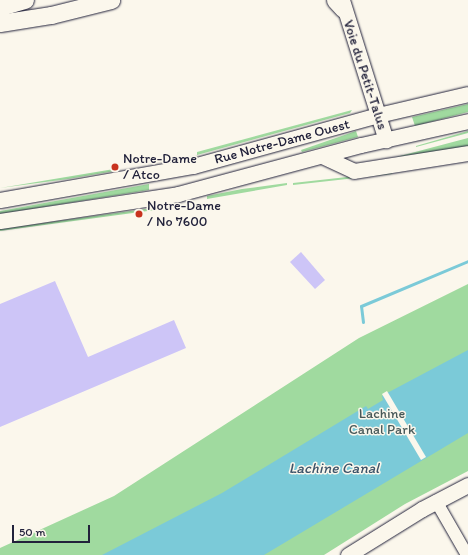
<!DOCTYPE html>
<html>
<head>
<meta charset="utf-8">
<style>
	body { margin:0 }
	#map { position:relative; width:468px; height:555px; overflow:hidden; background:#fbf7ec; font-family:Itim,sans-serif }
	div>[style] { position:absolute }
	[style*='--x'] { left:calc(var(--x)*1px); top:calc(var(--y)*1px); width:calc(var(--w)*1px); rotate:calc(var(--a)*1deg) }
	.green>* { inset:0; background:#a0da9f }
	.water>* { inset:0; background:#7bcad8 }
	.pier>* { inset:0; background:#fbf7ec }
	.stream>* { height:3px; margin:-1.5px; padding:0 1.5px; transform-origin:1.5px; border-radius:1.5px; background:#7bcad8 }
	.building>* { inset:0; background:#cdc5f7 }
	.roads { filter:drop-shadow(0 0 1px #22223b) drop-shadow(0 0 1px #22223b) }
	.minor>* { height:12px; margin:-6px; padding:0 6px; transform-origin:6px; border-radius:6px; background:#fbf7ec }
	.major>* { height:15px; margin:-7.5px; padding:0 7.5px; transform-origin:7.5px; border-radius:7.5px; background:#fbf7ec }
	.highway>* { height:17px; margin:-8.5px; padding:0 8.5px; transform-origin:8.5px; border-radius:8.5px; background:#fbf7ec }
	.dots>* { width:11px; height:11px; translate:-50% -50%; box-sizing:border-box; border:2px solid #fbf7ec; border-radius:50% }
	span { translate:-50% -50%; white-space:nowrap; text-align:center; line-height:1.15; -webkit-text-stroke:3px #fbf7ec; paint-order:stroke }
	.street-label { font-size:14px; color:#22223b }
	.poi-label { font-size:14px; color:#22223b }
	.left { translate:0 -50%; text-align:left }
	.park-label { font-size:14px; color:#485959 }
	.water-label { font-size:15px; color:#3d546a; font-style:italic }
	.scale { position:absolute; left:12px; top:525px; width:78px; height:18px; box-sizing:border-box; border:2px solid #22223b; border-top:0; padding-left:5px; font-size:12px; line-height:14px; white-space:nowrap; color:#22223b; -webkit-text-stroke:3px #fbf7ec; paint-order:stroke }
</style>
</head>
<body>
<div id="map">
	<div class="green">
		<i style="clip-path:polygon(468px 104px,468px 112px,415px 126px,412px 117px)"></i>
		<i style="clip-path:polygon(352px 110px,350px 113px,197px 155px,197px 152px)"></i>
		<i style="clip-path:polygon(356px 131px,358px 137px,302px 152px,301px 150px)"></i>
		<i style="clip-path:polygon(468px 131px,468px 133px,416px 147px,416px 146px)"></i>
		<i style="clip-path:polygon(468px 138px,468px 147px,396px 157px,415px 152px)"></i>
		<i style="clip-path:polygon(114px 169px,115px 171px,68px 179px,0 188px)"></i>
		<i style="clip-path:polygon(392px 172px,392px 174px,293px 185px,293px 183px)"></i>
		<i style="clip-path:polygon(287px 183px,287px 185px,207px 199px,207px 196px,242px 189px)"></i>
		<i style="clip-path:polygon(149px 184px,149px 190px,0 214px,0 211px)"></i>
		<i style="clip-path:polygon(145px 209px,155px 210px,0 231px,0 229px)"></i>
		<i style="clip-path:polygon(468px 284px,468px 471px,405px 504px,324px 555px,0 555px,0 548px,114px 496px,359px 338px)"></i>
	</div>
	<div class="water">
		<i style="clip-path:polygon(468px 350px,468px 433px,264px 555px,102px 555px,222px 493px,366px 406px,368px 409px,383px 400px,382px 396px,389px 392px)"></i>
	</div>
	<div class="pier">
		<i style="clip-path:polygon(387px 391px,426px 457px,421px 460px,382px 394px)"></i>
	</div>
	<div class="stream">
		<i style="--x:363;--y:322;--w:16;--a:-97"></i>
		<i style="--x:361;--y:306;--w:116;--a:-22.8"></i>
	</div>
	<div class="building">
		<i style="clip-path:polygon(301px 252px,325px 280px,315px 289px,290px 262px)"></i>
		<i style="clip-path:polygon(55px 281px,88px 357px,174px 320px,186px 348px,0 427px,0 304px)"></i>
	</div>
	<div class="roads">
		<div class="minor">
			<i style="--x:436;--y:501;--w:62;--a:60.1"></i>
		</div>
		<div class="major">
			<i style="--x:342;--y:0;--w:147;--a:72.6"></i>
			<i style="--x:322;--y:156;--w:35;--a:25"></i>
			<i style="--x:354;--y:171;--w:115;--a:-9"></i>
			<i style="--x:0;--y:200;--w:196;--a:-10"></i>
			<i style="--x:193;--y:166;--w:192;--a:-15.4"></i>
			<i style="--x:378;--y:115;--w:92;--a:-13.1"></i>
			<i style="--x:0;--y:221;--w:180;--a:-8.6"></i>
			<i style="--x:178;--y:194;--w:189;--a:-15"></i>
			<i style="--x:361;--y:145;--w:110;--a:-12.6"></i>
			<i style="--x:348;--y:555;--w:87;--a:-31.9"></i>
			<i style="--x:422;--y:509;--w:52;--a:-27.6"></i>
		</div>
		<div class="highway">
			<i style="--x:335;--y:0;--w:12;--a:48"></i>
			<i style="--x:0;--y:7;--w:26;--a:-16"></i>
			<i style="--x:0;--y:23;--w:52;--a:-8.9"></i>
			<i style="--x:51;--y:15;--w:62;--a:-14"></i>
		</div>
	</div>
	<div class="dots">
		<i style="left:115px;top:167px;background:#c8321e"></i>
		<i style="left:139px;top:214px;background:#c8321e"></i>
	</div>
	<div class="street-label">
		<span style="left:365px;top:75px;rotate:72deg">Voie du Petit-Talus</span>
		<span style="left:282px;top:142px;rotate:-15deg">Rue Notre-Dame Ouest</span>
	</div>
	<div class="poi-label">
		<span class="left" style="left:123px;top:167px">Notre-Dame<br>/ Atco</span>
		<span class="left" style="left:147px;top:214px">Notre-Dame<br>/ No 7600</span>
	</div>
	<div class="park-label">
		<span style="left:382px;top:422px">Lachine<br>Canal Park</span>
	</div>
	<div class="water-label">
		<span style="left:334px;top:469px">Lachine Canal</span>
	</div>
	<div class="scale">50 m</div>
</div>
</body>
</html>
